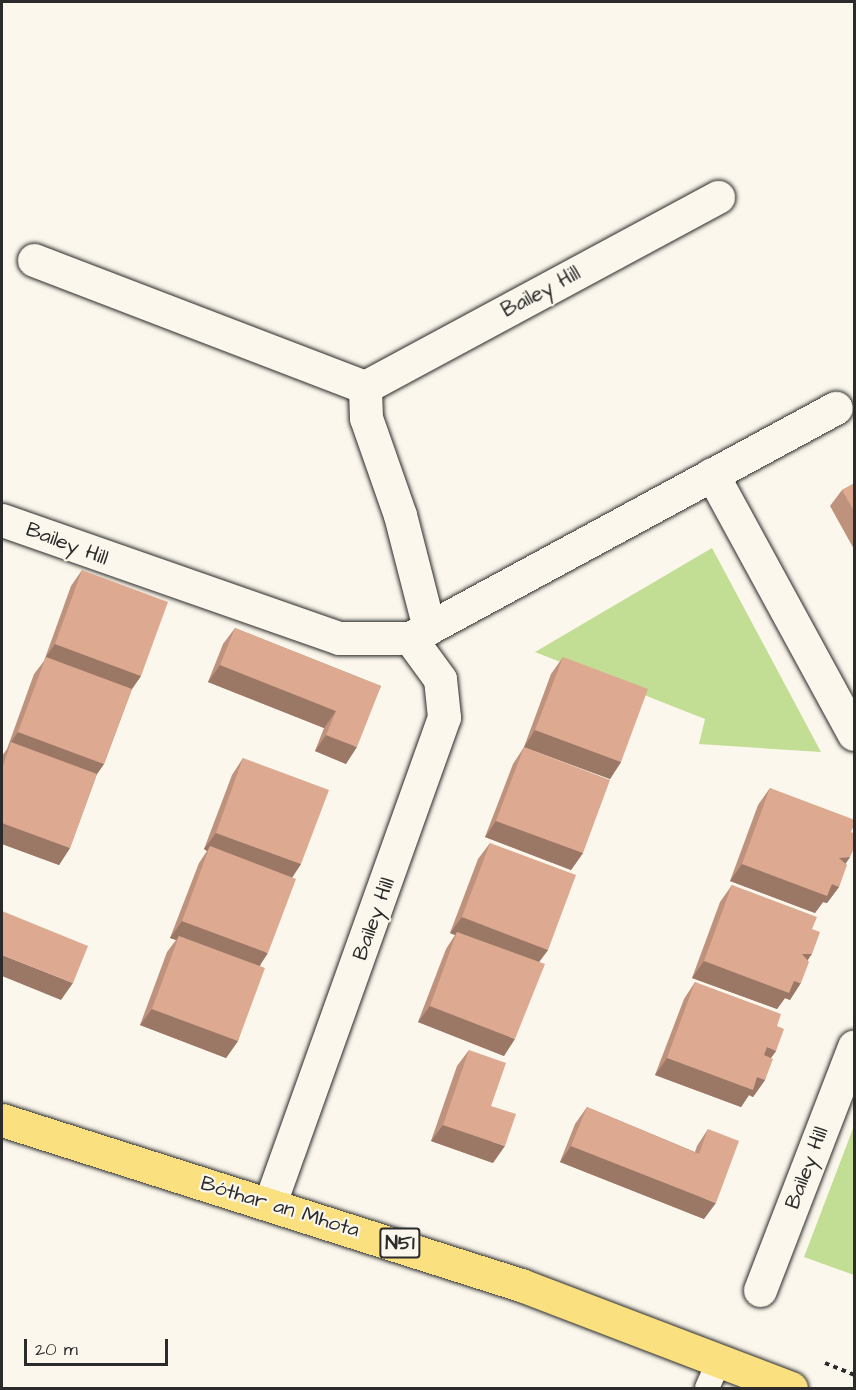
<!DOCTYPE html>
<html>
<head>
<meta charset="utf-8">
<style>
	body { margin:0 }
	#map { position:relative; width:856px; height:1390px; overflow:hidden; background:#fbf7ec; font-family:"Architects Daughter",sans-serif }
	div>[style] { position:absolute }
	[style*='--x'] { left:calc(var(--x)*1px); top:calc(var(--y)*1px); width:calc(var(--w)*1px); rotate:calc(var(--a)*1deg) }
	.green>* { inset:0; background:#c2dd94 }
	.path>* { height:4px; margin-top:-2px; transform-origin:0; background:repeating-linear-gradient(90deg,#2b2b2b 0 4.5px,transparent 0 9px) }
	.roads { filter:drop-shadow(0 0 2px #2b2b2b) drop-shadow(0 0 2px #2b2b2b) }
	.lane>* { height:24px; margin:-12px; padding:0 12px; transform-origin:12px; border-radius:12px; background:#fbf7ec }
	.street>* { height:33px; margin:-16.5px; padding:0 16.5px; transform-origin:16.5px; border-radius:16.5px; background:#fbf7ec }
	.primary>* { height:33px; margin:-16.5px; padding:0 16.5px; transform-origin:16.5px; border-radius:16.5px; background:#fbe080 }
	.wall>* { inset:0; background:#be927d }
	.shaded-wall>* { inset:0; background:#9b7766 }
	.building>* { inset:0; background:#ddaa91 }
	span { translate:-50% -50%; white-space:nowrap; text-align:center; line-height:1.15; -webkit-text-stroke:4.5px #fbf7ec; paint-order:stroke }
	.shield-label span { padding:2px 4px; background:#fbf7ec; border:2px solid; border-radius:4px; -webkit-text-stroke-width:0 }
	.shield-label { font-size:20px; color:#2b2b2b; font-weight:700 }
	.street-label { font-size:21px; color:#2b2b2b }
	.frame { position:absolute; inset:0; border:3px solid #2b2b2b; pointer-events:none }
	.scale { position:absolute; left:24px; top:1339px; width:144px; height:27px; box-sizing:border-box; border:3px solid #2b2b2b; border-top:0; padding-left:8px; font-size:18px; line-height:21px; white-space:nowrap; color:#2b2b2b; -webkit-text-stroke:4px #fbf7ec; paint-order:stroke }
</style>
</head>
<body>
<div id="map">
	<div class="green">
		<i style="clip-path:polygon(712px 548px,821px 752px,699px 744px,705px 719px,535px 652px)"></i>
		<i style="clip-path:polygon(854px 1126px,854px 1275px,804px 1257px)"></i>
	</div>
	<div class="path">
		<i style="--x:825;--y:1363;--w:31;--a:22"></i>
	</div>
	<div class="roads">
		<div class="lane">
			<i style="--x:707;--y:1388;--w:30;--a:-66"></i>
		</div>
		<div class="street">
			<i style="--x:34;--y:260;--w:355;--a:21"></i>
			<i style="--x:712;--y:474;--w:296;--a:61.4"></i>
			<i style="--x:2;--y:520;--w:357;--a:19.3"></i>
			<i style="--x:339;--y:638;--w:71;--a:0"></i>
			<i style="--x:429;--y:628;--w:117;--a:-104.4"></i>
			<i style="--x:400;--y:515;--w:103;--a:-109.3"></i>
			<i style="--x:366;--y:418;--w:31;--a:-92"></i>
			<i style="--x:365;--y:387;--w:401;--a:-28.3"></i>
			<i style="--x:270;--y:1203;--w:516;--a:-70.3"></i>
			<i style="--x:444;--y:717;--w:38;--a:-96"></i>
			<i style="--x:440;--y:679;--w:51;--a:-126.2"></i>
			<i style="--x:410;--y:638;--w:484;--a:-28.4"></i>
			<i style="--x:760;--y:1290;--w:261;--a:-68.9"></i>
		</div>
		<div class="primary">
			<i style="--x:2;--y:1120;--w:545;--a:17.64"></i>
			<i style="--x:521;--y:1285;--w:289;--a:20.9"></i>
		</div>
	</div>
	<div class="wall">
		<i style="clip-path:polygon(855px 483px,855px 551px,830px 506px,842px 490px)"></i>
		<i style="clip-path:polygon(82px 570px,141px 676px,132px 689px,104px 764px,97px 774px,70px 848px,59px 865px,2px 844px,2px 756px,7px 749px,34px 674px,44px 661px,71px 586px)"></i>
		<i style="clip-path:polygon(235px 628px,381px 686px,346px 764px,315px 751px,324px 728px,208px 682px,223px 644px)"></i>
		<i style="clip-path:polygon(563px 657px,621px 762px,610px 779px,534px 751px,583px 853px,571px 870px,485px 837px,513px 764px,524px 747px,551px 674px)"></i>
		<i style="clip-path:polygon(243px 758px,301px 864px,292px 877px,260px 966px,238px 1041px,226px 1058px,140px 1025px,167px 952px,176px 940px,170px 938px,199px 863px,207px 851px,204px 849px,232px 775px)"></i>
		<i style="clip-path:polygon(770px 788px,851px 832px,850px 857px,846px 863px,839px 887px,827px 903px,823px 902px,815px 913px,730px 881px,758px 805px)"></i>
		<i style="clip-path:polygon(490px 843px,548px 950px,539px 962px,504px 1056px,418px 1022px,446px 949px,455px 935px,450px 933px,478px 859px)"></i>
		<i style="clip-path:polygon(732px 885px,812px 929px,808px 960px,790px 1000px,785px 998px,777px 1009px,692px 978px,720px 902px)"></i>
		<i style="clip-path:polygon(695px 982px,777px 1026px,776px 1051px,771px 1058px,765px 1080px,753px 1097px,749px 1095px,741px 1107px,655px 1075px,684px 999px)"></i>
		<i style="clip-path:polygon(469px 1050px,491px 1106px,493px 1163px,431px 1141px,457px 1066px)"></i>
		<i style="clip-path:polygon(587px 1107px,695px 1152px,697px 1146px,708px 1129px,704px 1219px,560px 1162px,575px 1124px)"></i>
	</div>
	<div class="shaded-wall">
		<i style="clip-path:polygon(55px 644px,141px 676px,129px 693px,46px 657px,43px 661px)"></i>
		<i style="clip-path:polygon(220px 665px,336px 711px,324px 728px,208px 682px)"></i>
		<i style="clip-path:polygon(535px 730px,621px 762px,610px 779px,524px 747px)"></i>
		<i style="clip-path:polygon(18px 732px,104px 764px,92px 781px,11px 742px,6px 749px)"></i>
		<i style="clip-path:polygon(326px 735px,357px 747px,346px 764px,315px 751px)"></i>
		<i style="clip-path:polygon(496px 821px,583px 853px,571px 870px,485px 837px)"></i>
		<i style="clip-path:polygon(2px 823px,70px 848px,59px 865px,2px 844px)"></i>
		<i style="clip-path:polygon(216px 833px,301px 864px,290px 881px,210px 846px,207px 851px,204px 849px)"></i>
		<i style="clip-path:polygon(850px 857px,839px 873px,839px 858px)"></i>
		<i style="clip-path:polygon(742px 864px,832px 884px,839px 887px,827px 903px,823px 902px,815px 913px,730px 881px)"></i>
		<i style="clip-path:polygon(462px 917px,548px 950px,536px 966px,457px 932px,455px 935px,450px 933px)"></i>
		<i style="clip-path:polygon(182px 921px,268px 953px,257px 970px,179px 936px,176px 940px,170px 938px)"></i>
		<i style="clip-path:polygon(802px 954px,812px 954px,800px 971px)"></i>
		<i style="clip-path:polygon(2px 955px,73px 983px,61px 1000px,2px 976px)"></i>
		<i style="clip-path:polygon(704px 961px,794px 981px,801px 983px,790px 1000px,785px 998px,777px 1009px,692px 978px)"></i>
		<i style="clip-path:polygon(430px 1006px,515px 1039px,504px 1056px,418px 1022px)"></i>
		<i style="clip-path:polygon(152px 1009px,238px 1041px,226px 1058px,140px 1025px)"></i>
		<i style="clip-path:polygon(767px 1047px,776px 1051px,764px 1067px,755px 1064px)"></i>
		<i style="clip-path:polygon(667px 1058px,757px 1077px,765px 1080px,753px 1097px,749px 1095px,741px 1107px,655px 1075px)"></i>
		<i style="clip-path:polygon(443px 1125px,505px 1146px,493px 1163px,431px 1141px)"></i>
		<i style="clip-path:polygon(571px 1146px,716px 1203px,704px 1219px,560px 1162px)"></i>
	</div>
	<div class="building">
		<i style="clip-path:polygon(855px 483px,855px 513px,842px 490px)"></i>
		<i style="clip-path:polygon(82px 570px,168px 602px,141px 676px,55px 644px)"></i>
		<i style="clip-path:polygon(235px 628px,381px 686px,357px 747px,326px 735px,336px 711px,220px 665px)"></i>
		<i style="clip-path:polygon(46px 657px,132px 689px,104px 764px,18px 732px)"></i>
		<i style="clip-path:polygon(563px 657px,648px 689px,621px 762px,535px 730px)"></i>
		<i style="clip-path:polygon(11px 742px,97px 774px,70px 848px,2px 823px,2px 769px)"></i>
		<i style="clip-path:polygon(524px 747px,610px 780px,583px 853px,496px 821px)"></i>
		<i style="clip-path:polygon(243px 758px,329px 790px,301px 864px,216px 833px)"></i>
		<i style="clip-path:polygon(770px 788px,855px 820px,855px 823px,851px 832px,855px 834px,855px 846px,850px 857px,839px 858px,847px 865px,839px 887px,832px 884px,827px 896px,742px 864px)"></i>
		<i style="clip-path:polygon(490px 843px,576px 875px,548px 950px,462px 917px)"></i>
		<i style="clip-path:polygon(210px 846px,296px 879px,268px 953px,182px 921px)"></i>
		<i style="clip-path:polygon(732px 885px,817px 917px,812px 929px,820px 932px,812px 954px,802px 954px,809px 962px,801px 983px,794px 981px,789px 993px,704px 961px)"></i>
		<i style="clip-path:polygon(2px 911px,88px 946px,73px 983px,2px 955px)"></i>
		<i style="clip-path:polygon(457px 932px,545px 964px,515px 1039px,430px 1006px)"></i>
		<i style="clip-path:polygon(179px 936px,265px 968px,238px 1041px,152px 1009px)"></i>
		<i style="clip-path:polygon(695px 982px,781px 1014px,777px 1026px,784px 1029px,776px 1051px,767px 1047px,764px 1055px,773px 1059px,765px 1080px,757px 1077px,753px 1090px,667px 1058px)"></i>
		<i style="clip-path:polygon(469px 1050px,506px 1063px,491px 1106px,516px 1114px,505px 1146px,443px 1125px)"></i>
		<i style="clip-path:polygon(587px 1107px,699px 1154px,708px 1129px,739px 1141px,716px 1203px,571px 1146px)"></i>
	</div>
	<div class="shield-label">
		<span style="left:400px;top:1243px">N51</span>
	</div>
	<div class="street-label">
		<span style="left:541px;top:292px;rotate:-28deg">Bailey Hill</span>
		<span style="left:67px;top:544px;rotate:21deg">Bailey Hill</span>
		<span style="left:374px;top:919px;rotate:-70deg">Bailey Hill</span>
		<span style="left:807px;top:1168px;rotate:-69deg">Bailey Hill</span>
		<span style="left:280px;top:1207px;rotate:17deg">Bóthar an Mhota</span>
	</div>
	<div class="frame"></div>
	<div class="scale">20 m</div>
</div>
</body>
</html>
